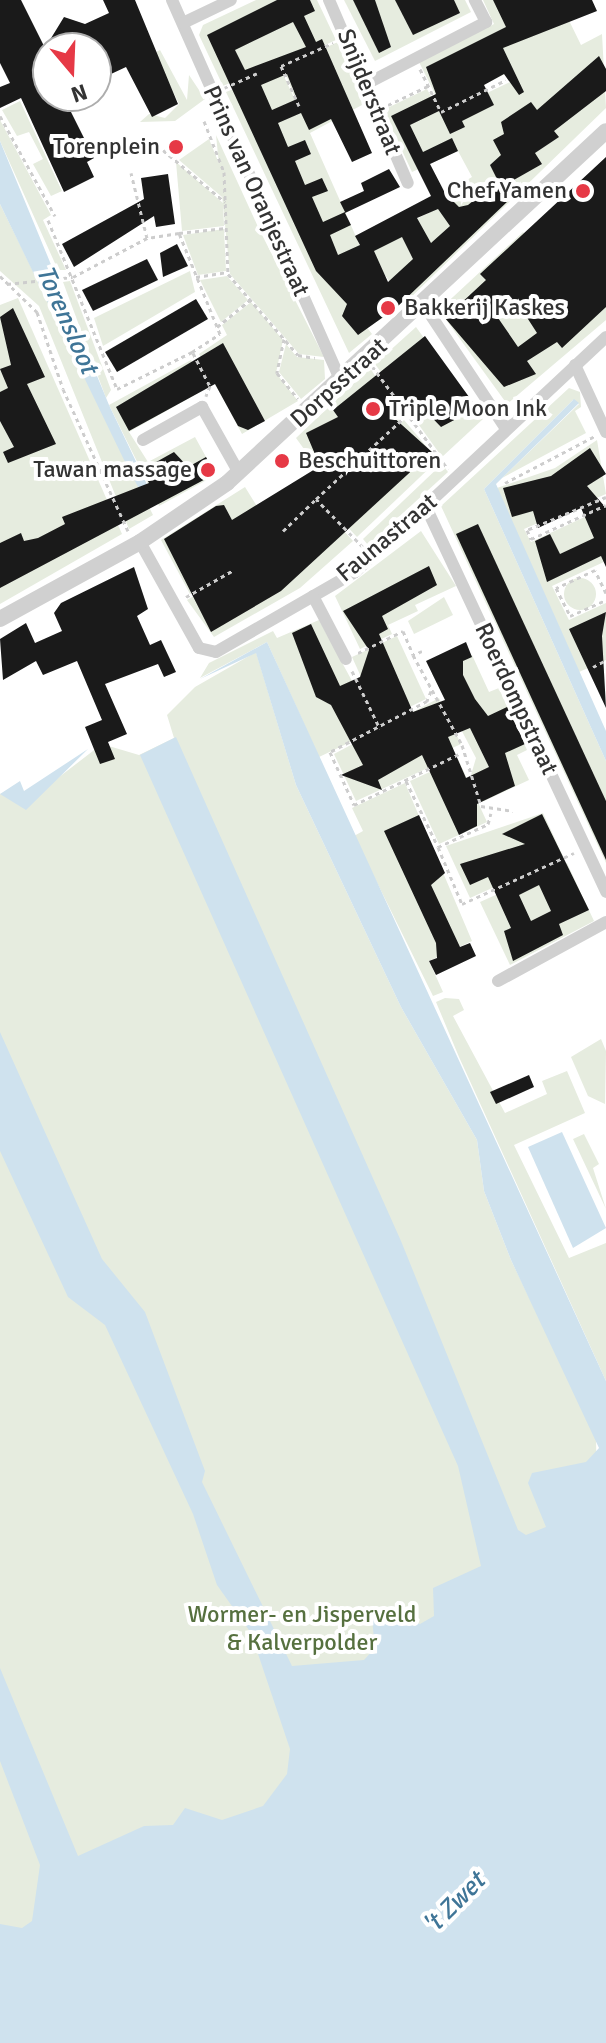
<!DOCTYPE html>
<html>
<head>
<meta charset="utf-8">
<style>
	body { margin:0 }
	#map { position:relative; width:606px; height:2043px; overflow:hidden; background:#fff; font-family:Signika,sans-serif }
	div>[style] { position:absolute }
	[style*='--x'] { left:calc(var(--x)*1px); top:calc(var(--y)*1px); width:calc(var(--w)*1px); rotate:calc(var(--a)*1deg) }
	.green>* { inset:0; background:#e6ecdf }
	.round { border-radius:50% }
	.water>* { inset:0; background:#cfe2ee }
	.building>* { inset:0; background:#1a1a1a }
	.path>* { height:3px; margin-top:-1.5px; transform-origin:0; background:repeating-linear-gradient(90deg,#cdcdcd 0 4px,transparent 0 8px) }
	.minor>* { height:12px; margin:-6px; padding:0 6px; transform-origin:6px; border-radius:6px; background:#d0d0d0 }
	.tertiary>* { height:16px; margin:-8px; padding:0 8px; transform-origin:8px; border-radius:8px; background:#d0d0d0 }
	.dots>* { width:22px; height:22px; translate:-50% -50%; box-sizing:border-box; border:4px solid #fff; border-radius:50% }
	span { translate:-50% -50%; white-space:nowrap; text-align:center; line-height:1.15; -webkit-text-stroke:8px #fff; paint-order:stroke }
	.street-label { font-size:24px; color:#333 }
	.poi-label { font-size:24px; color:#333 }
	.right { translate:-100% -50%; text-align:right }
	.left { translate:0 -50%; text-align:left }
	.park-label { font-size:24px; color:#56703f }
	.water-label { font-size:26px; color:#3f7597; font-style:italic }
	.north { position:absolute; left:32px; top:32px; width:80px; height:80px; box-sizing:border-box; background:#fff; border:2px solid #adadad; border-radius:50%; rotate:161deg; font-size:22px; font-weight:700; line-height:32px; text-align:center; color:#333 }
	.north::after { content:''; display:block; margin:auto; width:28px; height:36px; background:#e63946; clip-path:polygon(50% 0,100% 100%,50% 72%,0 100%) }
</style>
</head>
<body>
<div id="map">
	<div class="green">
		<i style="clip-path:polygon(256px 0,317px 0,336px 40px,279px 66px,298px 106px,283px 67px,340px 41px,357px 74px,362px 105px,310px 133px,365px 257px,346px 300px,372px 334px,349px 353px,226px 92px,260px 78px,257px 71px,223px 86px,199px 35px,203px 25px)"></i>
		<i style="clip-path:polygon(344px 0,465px 0,471px 12px,375px 61px)"></i>
		<i style="clip-path:polygon(483px 0,559px 0,581px 45px,602px 34px,606px 108px,405px 303px,364px 246px,442px 206px,438px 197px,472px 177px,458px 151px,412px 172px,383px 110px,427px 89px,441px 115px,510px 82px,505px 74px,441px 106px,419px 62px,494px 24px)"></i>
		<i style="clip-path:polygon(160px 50px,187px 100px,189px 75px,205px 99px,175px 121px,140px 122px,149px 114px,165px 118px,179px 104px,154px 53px)"></i>
		<i style="clip-path:polygon(20px 101px,62px 191px,51px 196px,33px 164px,43px 159px,29px 132px,17px 136px,2px 110px)"></i>
		<i style="clip-path:polygon(0 120px,51px 215px,43px 220px,66px 270px,58px 270px,0 141px)"></i>
		<i style="clip-path:polygon(216px 135px,259px 229px,324px 357px,299px 354px,230px 274px)"></i>
		<i style="clip-path:polygon(209px 139px,222px 171px,222px 197px,179px 160px)"></i>
		<i style="clip-path:polygon(176px 162px,223px 203px,224px 226px,182px 231px)"></i>
		<i style="clip-path:polygon(0 204px,153px 515px,129px 529px,39px 306px,0 271px)"></i>
		<i style="clip-path:polygon(224px 229px,226px 271px,198px 275px,183px 235px)"></i>
		<i style="clip-path:polygon(523px 232px,569px 283px,606px 252px,606px 320px,507px 404px,439px 310px)"></i>
		<i style="clip-path:polygon(190px 271px,195px 292px,103px 346px,94px 318px)"></i>
		<i style="clip-path:polygon(227px 276px,248px 300px,221px 322px,200px 280px)"></i>
		<i style="clip-path:polygon(70px 281px,111px 390px,106px 398px,63px 282px)"></i>
		<i style="clip-path:polygon(18px 298px,122px 534px,0 604px,0 305px)"></i>
		<i style="clip-path:polygon(251px 302px,283px 340px,276px 373px,298px 401px,242px 434px,199px 354px,227px 335px,222px 325px)"></i>
		<i style="clip-path:polygon(416px 327px,483px 419px,442px 457px,375px 364px)"></i>
		<i style="clip-path:polygon(286px 344px,297px 357px,324px 360px,325px 379px,301px 399px,279px 372px)"></i>
		<i style="clip-path:polygon(191px 360px,207px 388px,129px 432px,148px 462px,195px 437px,216px 475px,159px 506px,109px 405px)"></i>
		<i style="clip-path:polygon(370px 368px,403px 418px,330px 485px,296px 438px)"></i>
		<i style="clip-path:polygon(569px 388px,580px 392px,581px 407px,575px 411px,586px 433px,502px 478px,579px 404px,573px 400px,484px 489px,606px 761px,606px 863px,441px 506px)"></i>
		<i style="clip-path:polygon(404px 420px,438px 460px,357px 537px,320px 498px)"></i>
		<i style="clip-path:polygon(597px 440px,606px 494px,524px 529px,531px 542px,606px 507px,606px 561px,552px 586px,569px 620px,606px 603px,606px 660px,579px 672px,497px 488px,555px 468px)"></i>
		<i style="clip-path:polygon(442px 464px,448px 472px,368px 545px,363px 539px)"></i>
		<i style="clip-path:polygon(245px 487px,258px 508px,317px 501px,353px 541px,300px 588px,214px 637px,187px 600px,234px 572px,190px 594px,161px 540px)"></i>
		<i style="clip-path:polygon(421px 531px,456px 586px,415px 605px,418px 611px,388px 625px,392px 634px,360px 649px,335px 596px)"></i>
		<i class="round" style="left:564px;top:578px;width:32px;height:32px"></i>
		<i style="clip-path:polygon(444px 597px,453px 615px,414px 634px,408px 621px)"></i>
		<i style="clip-path:polygon(319px 620px,378px 729px,319px 757px,267px 642px,200px 678px,209px 663px,273px 631px,277px 638px)"></i>
		<i style="clip-path:polygon(397px 636px,426px 699px,381px 721px,352px 657px)"></i>
		<i style="clip-path:polygon(256px 652px,296px 785px,401px 1007px,477px 1140px,484px 1191px,511px 1260px,596px 1436px,606px 2043px,0 2043px,0 794px,17px 788px,24px 804px,102px 744px,139px 755px,174px 738px,167px 715px,195px 687px)"></i>
		<i style="clip-path:polygon(472px 655px,489px 692px,499px 688px,527px 750px,517px 755px,529px 780px,482px 802px,471px 775px,476px 758px,432px 674px)"></i>
		<i style="clip-path:polygon(439px 698px,461px 744px,429px 759px,432px 766px,356px 801px,334px 754px)"></i>
		<i style="clip-path:polygon(458px 759px,487px 822px,439px 844px,410px 781px)"></i>
		<i style="clip-path:polygon(405px 783px,472px 941px,429px 961px,443px 992px,433px 996px,354px 836px,363px 831px,352px 808px)"></i>
		<i style="clip-path:polygon(543px 813px,563px 856px,470px 898px,446px 846px)"></i>
		<i style="clip-path:polygon(567px 863px,594px 921px,510px 965px,480px 902px)"></i>
		<i style="clip-path:polygon(445px 998px,459px 999px,464px 1010px,453px 1016px,505px 1113px,547px 1094px,542px 1081px,567px 1071px,585px 1113px,514px 1145px,569px 1258px,606px 1243px,606px 1381px,459px 1057px,436px 1002px)"></i>
		<i style="clip-path:polygon(601px 1039px,606px 1051px,605px 1104px,588px 1096px,571px 1057px)"></i>
		<i style="clip-path:polygon(584px 1134px,599px 1164px,593px 1168px,606px 1209px,573px 1139px)"></i>
	</div>
	<div class="water">
		<i style="clip-path:polygon(0 141px,109px 405px,154px 499px,146px 502px,126px 464px,0 204px)"></i>
		<i style="clip-path:polygon(574px 399px,579px 403px,496px 484px,606px 731px,606px 761px,484px 489px)"></i>
		<i style="clip-path:polygon(267px 642px,606px 1381px,606px 2043px,0 2043px,0 1924px,22px 1928px,32px 1921px,40px 1865px,0 1761px,0 1668px,78px 1856px,144px 1826px,173px 1825px,185px 1808px,222px 1820px,263px 1806px,287px 1774px,290px 1749px,251px 1633px,217px 1585px,193px 1514px,105px 1325px,68px 1297px,0 1151px,0 1032px,102px 1259px,145px 1312px,205px 1471px,202px 1482px,292px 1666px,364px 1660px,375px 1648px,372px 1619px,382px 1613px,420px 1624px,434px 1616px,433px 1588px,481px 1566px,458px 1466px,140px 755px,176px 737px,401px 1241px,518px 1530px,526px 1535px,546px 1527px,528px 1483px,532px 1473px,586px 1462px,599px 1448px,511px 1260px,484px 1191px,477px 1140px,401px 1007px,296px 785px,256px 653px,200px 679px)"></i>
		<i style="clip-path:polygon(88px 749px,26px 810px,0 794px,20px 781px,24px 791px)"></i>
		<i style="clip-path:polygon(562px 1132px,606px 1228px,573px 1248px,528px 1147px)"></i>
	</div>
	<div class="building">
		<i style="clip-path:polygon(0 0,21px 0,48px 54px,48px 96px,83px 96px,67px 104px,94px 158px,87px 162px,94px 177px,64px 192px,21px 98px,0 108px,0 87px,10px 83px,0 63px)"></i>
		<i style="clip-path:polygon(103px 0,135px 0,178px 104px,152px 117px,126px 67px,96px 81px,96px 48px,45px 48px,64px 17px,85px 24px,109px 13px)"></i>
		<i style="clip-path:polygon(evenodd,277px 0,310px 0,315px 11px,304px 16px,316px 42px,322px 39px,372px 153px,352px 162px,331px 119px,309px 130px,301px 113px,278px 123px,288px 147px,305px 140px,311px 154px,295px 161px,305px 185px,322px 178px,328px 191px,312px 197px,323px 222px,345px 212px,340px 202px,364px 191px,361px 183px,389px 169px,400px 187px,345px 213px,351px 225px,330px 235px,338px 255px,360px 245px,355px 236px,431px 196px,391px 116px,436px 94px,426px 67px,506px 27px,493px 0,592px 0,597px 11px,503px 48px,524px 92px,519px 95px,504px 74px,484px 85px,494px 105px,462px 121px,465px 127px,450px 134px,439px 111px,410px 125px,423px 152px,452px 138px,458px 151px,430px 164px,445px 193px,459px 207px,468px 205px,498px 181px,490px 165px,501px 155px,493px 140px,504px 134px,501px 122px,531px 102px,537px 110px,599px 56px,606px 69px,606px 91px,554px 131px,559px 137px,535px 153px,542px 164px,512px 181px,517px 191px,508px 201px,396px 308px,358px 335px,342px 316px,347px 304px,316px 271px,207px 35px,277px 0,293px 22px,306px 47px,245px 70px,235px 50px,293px 22px,277px 0,287px 74px,297px 99px,272px 110px,261px 85px,287px 74px,277px 0,438px 209px,450px 226px,431px 243px,417px 218px,438px 209px,277px 0,402px 237px,413px 259px,388px 282px,374px 251px,402px 237px)"></i>
		<i style="clip-path:polygon(353px 0,375px 0,391px 47px,379px 53px)"></i>
		<i style="clip-path:polygon(395px 0,454px 0,460px 13px,413px 35px)"></i>
		<i style="clip-path:polygon(evenodd,606px 157px,606px 307px,562px 348px,557px 342px,527px 361px,536px 374px,504px 387px,445px 318px,486px 280px,480px 274px,606px 157px,517px 302px,537px 333px,518px 347px,496px 315px,517px 302px)"></i>
		<i style="clip-path:polygon(168px 174px,175px 224px,156px 227px,154px 216px,74px 267px,62px 244px,144px 199px,141px 178px)"></i>
		<i style="clip-path:polygon(177px 244px,188px 266px,163px 277px,160px 253px)"></i>
		<i style="clip-path:polygon(147px 259px,158px 280px,93px 311px,82px 290px)"></i>
		<i style="clip-path:polygon(196px 299px,208px 319px,117px 372px,105px 352px)"></i>
		<i style="clip-path:polygon(13px 308px,45px 377px,27px 384px,56px 444px,8px 463px,3px 452px,14px 447px,0 421px,0 392px,8px 388px,0 369px,11px 365px,0 317px)"></i>
		<i style="clip-path:polygon(425px 336px,477px 408px,441px 427px,415px 400px,392px 416px,432px 452px,281px 591px,211px 632px,164px 539px,216px 506px,224px 505px,232px 520px,320px 466px,306px 433px,338px 417px,333px 410px)"></i>
		<i style="clip-path:polygon(223px 343px,265px 421px,248px 430px,238px 426px,215px 384px,129px 431px,116px 407px)"></i>
		<i style="clip-path:polygon(590px 448px,606px 474px,587px 486px,606px 508px,606px 567px,601px 556px,547px 582px,535px 541px,550px 534px,560px 554px,594px 538px,581px 508px,538px 528px,533px 511px,512px 517px,503px 488px,551px 476px)"></i>
		<i style="clip-path:polygon(174px 452px,188px 467px,206px 457px,215px 474px,0 588px,0 543px,21px 533px,24px 541px,38px 538px,65px 524px,62px 517px,149px 483px,142px 470px)"></i>
		<i style="clip-path:polygon(478px 524px,606px 801px,606px 860px,456px 534px)"></i>
		<i style="clip-path:polygon(evenodd,429px 566px,437px 585px,382px 616px,388px 629px,379px 634px,413px 712px,445px 700px,426px 661px,466px 642px,472px 657px,463px 661px,463px 675px,475px 699px,488px 716px,507px 707px,525px 744px,505px 753px,515px 786px,477px 804px,477px 826px,459px 835px,422px 755px,378px 780px,382px 790px,341px 775px,363px 765px,331px 705px,316px 697px,292px 633px,311px 624px,340px 686px,360px 677px,369px 650px,343px 611px,429px 566px,470px 728px,489px 767px,466px 778px,448px 737px,470px 728px)"></i>
		<i style="clip-path:polygon(134px 567px,148px 609px,137px 616px,150px 645px,161px 640px,176px 672px,164px 677px,158px 664px,105px 684px,127px 734px,108px 742px,115px 759px,100px 764px,85px 727px,102px 720px,77px 661px,43px 675px,36px 661px,3px 680px,0 639px,26px 623px,35px 643px,62px 631px,54px 613px,61px 603px)"></i>
		<i style="clip-path:polygon(606px 612px,602px 636px,606px 708px,569px 629px)"></i>
		<i style="clip-path:polygon(evenodd,542px 814px,589px 910px,559px 924px,563px 935px,513px 961px,504px 931px,511px 928px,488px 877px,470px 885px,460px 864px,525px 844px,502px 834px,542px 814px,539px 885px,551px 911px,531px 921px,519px 895px,539px 885px)"></i>
		<i style="clip-path:polygon(419px 815px,445px 873px,431px 885px,460px 947px,470px 943px,476px 956px,436px 975px,429px 961px,437px 958px,436px 943px,384px 831px)"></i>
		<i style="clip-path:polygon(529px 1075px,534px 1087px,496px 1104px,490px 1092px)"></i>
	</div>
	<div class="path">
		<i style="--x:420;--y:69;--w:48;--a:64"></i>
		<i style="--x:441;--y:112;--w:72;--a:-26.2"></i>
		<i style="--x:224;--y:88;--w:36;--a:-24"></i>
		<i style="--x:388;--y:105;--w:44;--a:-25.4"></i>
		<i style="--x:299;--y:106;--w:44;--a:-114.2"></i>
		<i style="--x:281;--y:66;--w:57;--a:-23.9"></i>
		<i style="--x:0;--y:116;--w:114;--a:61.2"></i>
		<i style="--x:204;--y:121;--w:55;--a:68.6"></i>
		<i style="--x:224;--y:172;--w:102;--a:87.8"></i>
		<i style="--x:228;--y:274;--w:107;--a:49.2"></i>
		<i style="--x:298;--y:355;--w:17;--a:10"></i>
		<i style="--x:163;--y:150;--w:81;--a:40"></i>
		<i style="--x:48;--y:220;--w:183;--a:67.8"></i>
		<i style="--x:117;--y:389;--w:84;--a:-26.3"></i>
		<i style="--x:192;--y:352;--w:33;--a:-33"></i>
		<i style="--x:220;--y:334;--w:109;--a:-112.1"></i>
		<i style="--x:179;--y:233;--w:32;--a:171"></i>
		<i style="--x:147;--y:238;--w:67;--a:-103.8"></i>
		<i style="--x:179;--y:233;--w:47;--a:-6.1"></i>
		<i style="--x:0;--y:276;--w:52;--a:44.2"></i>
		<i style="--x:37;--y:312;--w:81;--a:71.3"></i>
		<i style="--x:63;--y:389;--w:156;--a:65.4"></i>
		<i style="--x:196;--y:277;--w:32;--a:-9"></i>
		<i style="--x:7;--y:284;--w:66;--a:-6.1"></i>
		<i style="--x:73;--y:277;--w:84;--a:-27.8"></i>
		<i style="--x:217;--y:327;--w:43;--a:-39.3"></i>
		<i style="--x:284;--y:339;--w:35;--a:102"></i>
		<i style="--x:277;--y:373;--w:33;--a:51"></i>
		<i style="--x:193;--y:353;--w:37;--a:63"></i>
		<i style="--x:210;--y:386;--w:11;--a:112"></i>
		<i style="--x:372;--y:366;--w:128;--a:53.6"></i>
		<i style="--x:505;--y:483;--w:102;--a:-27.6"></i>
		<i style="--x:606;--y:497;--w:86;--a:157.3"></i>
		<i style="--x:527;--y:530;--w:10;--a:66"></i>
		<i style="--x:531;--y:539;--w:82;--a:-24.4"></i>
		<i style="--x:283;--y:531;--w:46;--a:-44.1"></i>
		<i style="--x:363;--y:547;--w:67;--a:-134.4"></i>
		<i style="--x:316;--y:499;--w:121;--a:-42.7"></i>
		<i style="--x:606;--y:593;--w:25;--a:-116"></i>
		<i style="--x:595;--y:570;--w:43;--a:155.2"></i>
		<i style="--x:556;--y:588;--w:31;--a:63"></i>
		<i style="--x:570;--y:616;--w:39;--a:-24"></i>
		<i style="--x:186;--y:597;--w:53;--a:-29.5"></i>
		<i style="--x:422;--y:651;--w:10;--a:156"></i>
		<i style="--x:413;--y:655;--w:102;--a:61.4"></i>
		<i style="--x:462;--y:745;--w:64;--a:72.7"></i>
		<i style="--x:481;--y:806;--w:32;--a:9"></i>
		<i style="--x:358;--y:653;--w:50;--a:-26.1"></i>
		<i style="--x:403;--y:631;--w:26;--a:67"></i>
		<i style="--x:593;--y:667;--w:15;--a:-28"></i>
		<i style="--x:352;--y:671;--w:64;--a:64.2"></i>
		<i style="--x:431;--y:691;--w:11;--a:112"></i>
		<i style="--x:427;--y:701;--w:110;--a:152.3"></i>
		<i style="--x:330;--y:752;--w:58;--a:65.6"></i>
		<i style="--x:354;--y:805;--w:119;--a:-25.9"></i>
		<i style="--x:406;--y:781;--w:73;--a:64.1"></i>
		<i style="--x:438;--y:847;--w:55;--a:-24.7"></i>
		<i style="--x:488;--y:824;--w:11;--a:-75"></i>
		<i style="--x:438;--y:847;--w:62;--a:67.2"></i>
		<i style="--x:462;--y:904;--w:123;--a:-24.5"></i>
	</div>
	<div class="minor">
		<i style="--x:172;--y:0;--w:417;--a:66.1"></i>
		<i style="--x:329;--y:0;--w:199;--a:66.7"></i>
		<i style="--x:183;--y:23;--w:53;--a:-25.6"></i>
		<i style="--x:370;--y:82;--w:131;--a:-27.3"></i>
		<i style="--x:486;--y:22;--w:25;--a:-117"></i>
		<i style="--x:424;--y:305;--w:149;--a:56.5"></i>
		<i style="--x:575;--y:365;--w:74;--a:65.2"></i>
		<i style="--x:143;--y:440;--w:68;--a:-29.2"></i>
		<i style="--x:202;--y:407;--w:76;--a:60.7"></i>
		<i style="--x:426;--y:507;--w:425;--a:64.9"></i>
		<i style="--x:140;--y:542;--w:121;--a:60.9"></i>
		<i style="--x:199;--y:648;--w:17;--a:13"></i>
		<i style="--x:216;--y:652;--w:160;--a:-29.9"></i>
		<i style="--x:355;--y:572;--w:344;--a:-43.1"></i>
		<i style="--x:313;--y:596;--w:71;--a:62.4"></i>
		<i style="--x:498;--y:981;--w:123;--a:-28.6"></i>
	</div>
	<div class="tertiary">
		<i style="--x:0;--y:619;--w:160;--a:-28.8"></i>
		<i style="--x:140;--y:542;--w:105;--a:-34.1"></i>
		<i style="--x:227;--y:483;--w:517;--a:-42.88"></i>
	</div>
	<div class="dots">
		<i style="left:176px;top:147px;background:#e63946"></i>
		<i style="left:583px;top:191px;background:#e63946"></i>
		<i style="left:388px;top:308px;background:#e63946"></i>
		<i style="left:373px;top:409px;background:#e63946"></i>
		<i style="left:282px;top:461px;background:#e63946"></i>
		<i style="left:208px;top:470px;background:#e63946"></i>
	</div>
	<div class="street-label">
		<span style="left:369px;top:92px;rotate:68deg">Snijderstraat</span>
		<span style="left:256px;top:191px;rotate:66deg">Prins van Oranjestraat</span>
		<span style="left:339px;top:383px;rotate:-42deg">Dorpsstraat</span>
		<span style="left:387px;top:538px;rotate:-40deg">Faunastraat</span>
		<span style="left:516px;top:699px;rotate:65deg">Roerdompstraat</span>
	</div>
	<div class="poi-label">
		<span class="right" style="left:160px;top:147px">Torenplein</span>
		<span class="right" style="left:567px;top:191px">Chef Yamen</span>
		<span class="left" style="left:404px;top:308px">Bakkerij Kaskes</span>
		<span class="left" style="left:389px;top:409px">Triple Moon Ink</span>
		<span class="left" style="left:298px;top:461px">Beschuittoren</span>
		<span class="right" style="left:192px;top:470px">Tawan massage</span>
	</div>
	<div class="park-label">
		<span style="left:302px;top:1629px">Wormer- en Jisperveld<br>&amp; Kalverpolder</span>
	</div>
	<div class="water-label">
		<span style="left:66px;top:320px;rotate:66deg">Torensloot</span>
		<span style="left:455px;top:1904px;rotate:-45deg">'t Zwet</span>
	</div>
	<div class="north">N</div>
</div>
</body>
</html>
